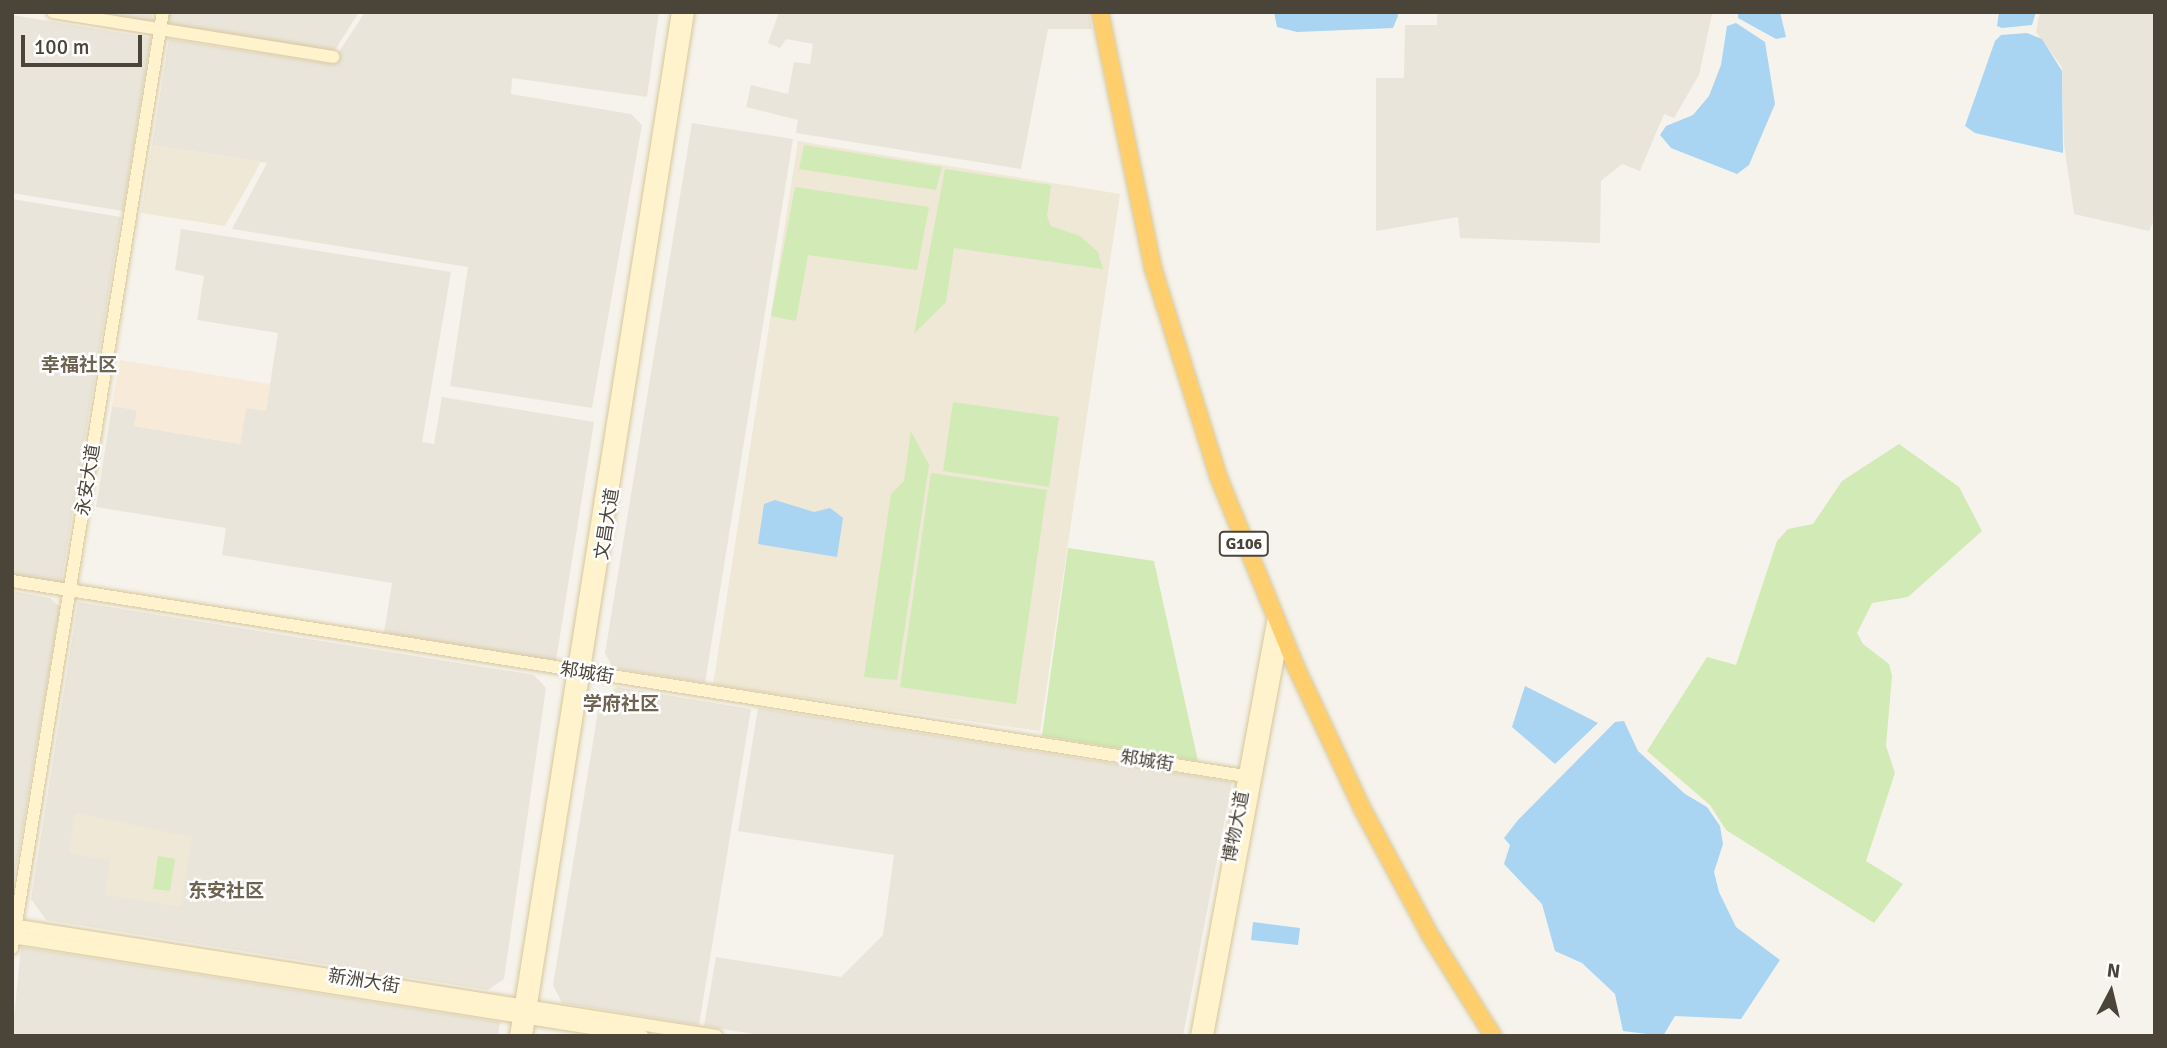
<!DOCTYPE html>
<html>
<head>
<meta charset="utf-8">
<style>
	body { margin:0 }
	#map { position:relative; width:2167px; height:1048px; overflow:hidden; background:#f6f3ec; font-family:Signika,"Noto Sans SC",sans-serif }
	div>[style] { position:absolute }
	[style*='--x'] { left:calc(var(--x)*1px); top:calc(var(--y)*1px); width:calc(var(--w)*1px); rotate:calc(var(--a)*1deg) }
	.residential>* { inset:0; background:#eae5da }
	.commercial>* { inset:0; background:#f7ead8 }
	.education>* { inset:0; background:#efe8d6 }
	.green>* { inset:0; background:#d2eab5 }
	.water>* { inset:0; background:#a9d4f2 }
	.roads { filter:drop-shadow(0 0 2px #d6c79b) drop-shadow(0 0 2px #d6c79b) }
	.secondary>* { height:12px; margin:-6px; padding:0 6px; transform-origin:6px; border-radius:6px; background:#fff3cd }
	.highway>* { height:16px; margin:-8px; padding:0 8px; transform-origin:8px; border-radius:8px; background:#ffcf6e }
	span { translate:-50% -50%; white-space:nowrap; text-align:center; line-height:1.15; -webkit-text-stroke:5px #fff; paint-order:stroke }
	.shield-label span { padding:2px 5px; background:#fff; border:2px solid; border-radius:5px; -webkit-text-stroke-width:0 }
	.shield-label { font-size:16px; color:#4b4439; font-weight:700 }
	.street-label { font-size:18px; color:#4b4439 }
	.neighbourhood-label { font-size:19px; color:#6e6250; font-weight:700 }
	.frame { position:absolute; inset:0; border:14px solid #4b4439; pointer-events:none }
	.north { position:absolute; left:2076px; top:957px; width:70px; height:70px; -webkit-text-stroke:5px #fff; paint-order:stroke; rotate:7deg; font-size:19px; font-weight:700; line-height:28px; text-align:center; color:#4b4439 }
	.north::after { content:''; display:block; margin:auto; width:24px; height:32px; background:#4b4439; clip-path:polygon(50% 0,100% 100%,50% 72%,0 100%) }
	.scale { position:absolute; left:21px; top:35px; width:121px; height:32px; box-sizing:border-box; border:4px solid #4b4439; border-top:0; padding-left:9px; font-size:21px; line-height:24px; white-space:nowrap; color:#4b4439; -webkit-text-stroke:5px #fff; paint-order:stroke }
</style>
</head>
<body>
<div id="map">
	<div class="residential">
		<i style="clip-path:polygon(91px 12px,153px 12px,151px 22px)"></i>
		<i style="clip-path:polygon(168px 12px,359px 12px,333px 53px,166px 26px)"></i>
		<i style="clip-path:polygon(365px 12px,659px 12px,647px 97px,512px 78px,511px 94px,631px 114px,642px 125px,592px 408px,450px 386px,468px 267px,232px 229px,267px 163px,152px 145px,169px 39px,331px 64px)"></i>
		<i style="clip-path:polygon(779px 12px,1089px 12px,1092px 29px,1048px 29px,1021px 169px,796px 133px,798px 120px,746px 107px,751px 85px,788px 94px,794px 62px,810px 64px,813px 44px,786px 39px,780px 48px,768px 43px)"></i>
		<i style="clip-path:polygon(1437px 12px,1725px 12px,1712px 14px,1699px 75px,1674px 118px,1664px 114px,1640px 171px,1622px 164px,1601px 181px,1600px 243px,1460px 238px,1458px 217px,1376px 231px,1376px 78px,1404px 78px,1405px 25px,1437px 25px)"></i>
		<i style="clip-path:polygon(2040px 12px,2155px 12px,2155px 218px,2149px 231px,2074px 214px,2064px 144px,2062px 67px,2036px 32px)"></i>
		<i style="clip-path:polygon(12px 15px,151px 38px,123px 211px,12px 193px)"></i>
		<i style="clip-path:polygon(692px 123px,793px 139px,705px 683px,613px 668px,605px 653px)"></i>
		<i style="clip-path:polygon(12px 199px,121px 217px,61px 584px,12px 576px)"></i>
		<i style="clip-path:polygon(181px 229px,451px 272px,422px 442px,434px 444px,442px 397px,594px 422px,556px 661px,384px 633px,392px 583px,222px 555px,226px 528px,96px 507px,112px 406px,137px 410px,135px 426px,240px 444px,246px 407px,266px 410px,278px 333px,197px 320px,204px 276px,175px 270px)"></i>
		<i style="clip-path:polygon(12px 591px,50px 598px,60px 607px,12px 892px)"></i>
		<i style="clip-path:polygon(78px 602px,534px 675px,546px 688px,504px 979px,488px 990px,46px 920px,31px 899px)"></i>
		<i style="clip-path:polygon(617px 687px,751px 709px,699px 1025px,562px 1003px,553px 985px,600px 699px)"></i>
		<i style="clip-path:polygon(758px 708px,1232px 782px,1183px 1036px,765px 1036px,704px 1026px,716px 957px,841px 977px,883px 935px,894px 855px,738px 831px)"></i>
		<i style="clip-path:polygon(21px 947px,500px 1022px,498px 1036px,12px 1036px)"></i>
	</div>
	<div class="commercial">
		<i style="clip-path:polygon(120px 360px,270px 384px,266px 411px,246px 408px,240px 444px,134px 426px,137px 410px,112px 406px)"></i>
	</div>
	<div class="education">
		<i style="clip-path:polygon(798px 141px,1120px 194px,1040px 731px,713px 685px)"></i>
		<i style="clip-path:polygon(152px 145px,261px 162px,225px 226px,141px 213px)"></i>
		<i style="clip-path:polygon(75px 813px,192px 837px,181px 907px,105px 895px,110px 860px,69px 853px)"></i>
	</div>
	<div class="green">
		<i style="clip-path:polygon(804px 145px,942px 167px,936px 190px,799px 169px)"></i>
		<i style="clip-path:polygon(945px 169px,1051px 185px,1047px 216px,1051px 226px,1080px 236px,1098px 252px,1103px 269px,954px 248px,946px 302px,914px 334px)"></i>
		<i style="clip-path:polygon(795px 187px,929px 207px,917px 270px,808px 255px,796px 321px,771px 316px)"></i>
		<i style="clip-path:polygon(953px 402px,1059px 417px,1049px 487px,943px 471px)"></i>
		<i style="clip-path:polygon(911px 431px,929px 465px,897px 680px,864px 677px,891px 494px,904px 481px)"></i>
		<i style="clip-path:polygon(1899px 444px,1959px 487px,1982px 531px,1908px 597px,1872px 603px,1857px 633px,1863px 644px,1889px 664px,1892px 676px,1886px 746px,1895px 773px,1866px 861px,1903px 884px,1874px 923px,1726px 830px,1710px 805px,1647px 751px,1707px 657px,1736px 665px,1777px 541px,1788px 529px,1813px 524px,1842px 481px)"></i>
		<i style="clip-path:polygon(931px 473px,1047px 490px,1016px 704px,900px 687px)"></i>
		<i style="clip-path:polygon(1068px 548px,1154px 561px,1198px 761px,1042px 736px)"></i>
		<i style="clip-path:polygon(158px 856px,175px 859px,170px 891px,153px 889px)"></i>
	</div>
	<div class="water">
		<i style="clip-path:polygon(1274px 12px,1397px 12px,1398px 16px,1393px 28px,1297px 32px,1277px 27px)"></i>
		<i style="clip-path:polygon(1738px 12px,1780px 12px,1786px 37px,1776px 39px,1738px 18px)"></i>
		<i style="clip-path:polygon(1999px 12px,2036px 12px,2032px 25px,2002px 28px,1997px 26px)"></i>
		<i style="clip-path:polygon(1736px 23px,1765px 42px,1775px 104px,1749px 165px,1737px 174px,1671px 148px,1660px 135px,1666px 126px,1693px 115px,1709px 96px,1721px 65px,1727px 26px)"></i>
		<i style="clip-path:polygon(2027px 33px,2042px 39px,2062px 71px,2063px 153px,1975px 133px,1965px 126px,1995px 41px,2001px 35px)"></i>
		<i style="clip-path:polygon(775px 500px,814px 512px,830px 508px,843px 518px,837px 557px,758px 544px,764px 504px)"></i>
		<i style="clip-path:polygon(1525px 686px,1598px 723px,1555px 764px,1512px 727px)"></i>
		<i style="clip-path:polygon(1624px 721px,1638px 751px,1685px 794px,1707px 807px,1720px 826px,1723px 844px,1714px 872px,1719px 892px,1736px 927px,1780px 960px,1741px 1019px,1675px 1016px,1663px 1036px,1623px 1031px,1615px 994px,1582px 963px,1555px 951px,1542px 904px,1504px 864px,1510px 845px,1504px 838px,1518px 820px,1615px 722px)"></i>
		<i style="clip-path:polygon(1253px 922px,1300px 928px,1298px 945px,1251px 940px)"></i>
	</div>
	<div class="roads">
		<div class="secondary">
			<i style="--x:53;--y:12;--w:284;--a:9.1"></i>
			<i style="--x:12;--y:581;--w:1248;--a:8.99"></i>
			<i style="--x:12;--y:925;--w:713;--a:8.96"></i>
			<i style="--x:12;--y:937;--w:638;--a:8.93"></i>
			<i style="--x:12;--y:948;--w:948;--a:-80.84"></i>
			<i style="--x:516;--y:1036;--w:1037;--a:-81.01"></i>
			<i style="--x:526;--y:1036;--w:1037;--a:-81.01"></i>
			<i style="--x:1197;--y:1036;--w:426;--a:-79.6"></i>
			<i style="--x:1207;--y:1036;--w:409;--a:-79.4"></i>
		</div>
		<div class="highway">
			<i style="--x:1100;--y:12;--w:261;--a:78.3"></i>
			<i style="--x:1153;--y:268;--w:218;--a:72.6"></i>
			<i style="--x:1218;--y:476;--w:204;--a:67.8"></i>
			<i style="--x:1295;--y:665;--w:160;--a:64.9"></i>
			<i style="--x:1363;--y:810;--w:142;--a:61.8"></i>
			<i style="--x:1430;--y:935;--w:119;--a:58"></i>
		</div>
	</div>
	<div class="shield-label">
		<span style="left:1244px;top:544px">G106</span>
	</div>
	<div class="street-label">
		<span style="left:88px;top:480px;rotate:-81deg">永安大道</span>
		<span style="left:607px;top:524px;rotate:-81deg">文昌大道</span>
		<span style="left:587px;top:673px;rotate:9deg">邾城街</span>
		<span style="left:1147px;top:761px;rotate:9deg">邾城街</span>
		<span style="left:1236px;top:827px;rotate:-79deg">博物大道</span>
		<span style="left:364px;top:981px;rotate:9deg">新洲大街</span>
	</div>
	<div class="neighbourhood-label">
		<span style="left:79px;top:366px">幸福社区</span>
		<span style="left:621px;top:705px">学府社区</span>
		<span style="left:226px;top:892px">东安社区</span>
	</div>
	<div class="frame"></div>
	<div class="north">N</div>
	<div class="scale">100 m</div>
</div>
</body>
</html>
